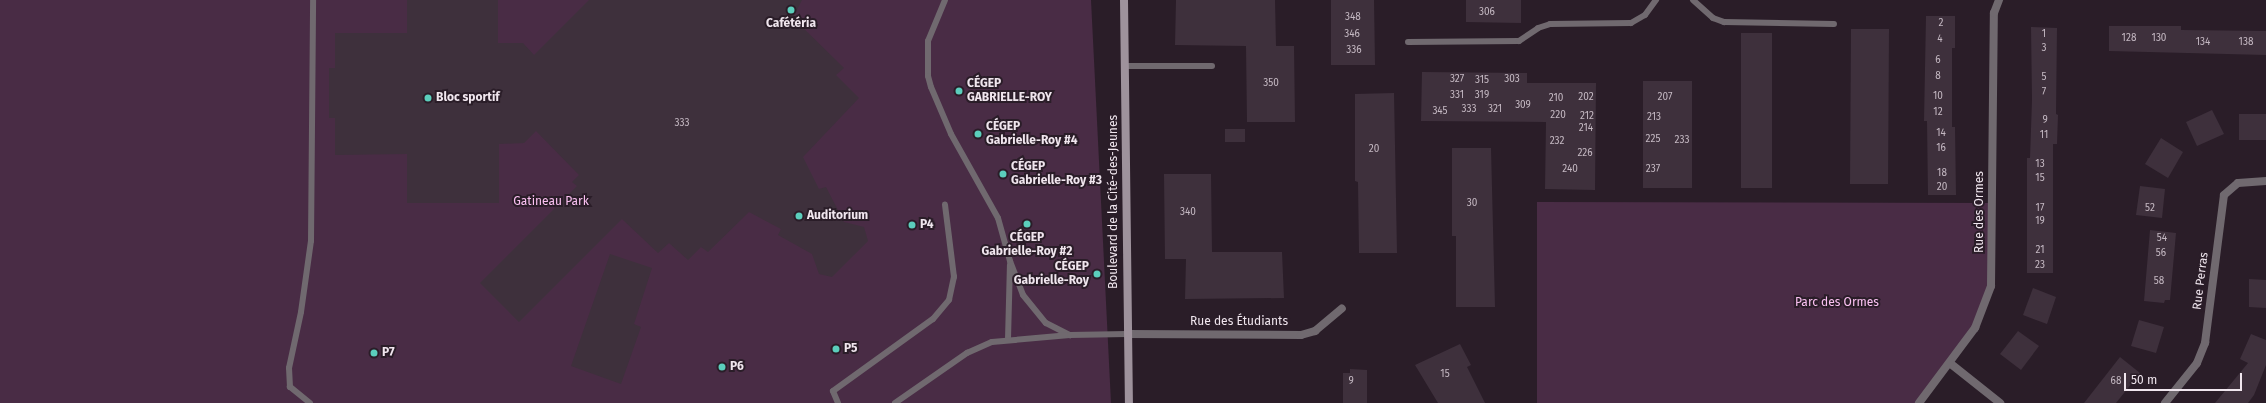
<!DOCTYPE html>
<html>
<head>
<meta charset="utf-8">
<style>
	body { margin:0 }
	#map { position:relative; width:2266px; height:403px; overflow:hidden; background:#2a1d28; font-family:"Fira Sans",sans-serif }
	div>[style] { position:absolute }
	[style*='--x'] { left:calc(var(--x)*1px); top:calc(var(--y)*1px); width:calc(var(--w)*1px); rotate:calc(var(--a)*1deg) }
	.green>* { inset:0; background:#492c45 }
	.building>* { inset:0; background:#3e303c }
	.lane>* { height:6px; margin:-3px; padding:0 3px; transform-origin:3px; border-radius:3px; background:#70696f }
	.street>* { height:8px; margin:-4px; padding:0 4px; transform-origin:4px; border-radius:4px; background:#70696f }
	.secondary>* { height:8px; margin:-4px; padding:0 4px; transform-origin:4px; border-radius:4px; background:#9e929c }
	.dots>* { width:11px; height:11px; translate:-50% -50%; box-sizing:border-box; border:2px solid #2a1d28; border-radius:50% }
	span { translate:-50% -50%; white-space:nowrap; text-align:center; line-height:1.15; -webkit-text-stroke:4px #2a1d28; paint-order:stroke }
	.number-label { font-size:10px; color:#c4b8c2 }
	.number-label span { -webkit-text-stroke-width:0 }
	.poi-label { font-size:12px; color:#f0e6ee; font-weight:700 }
	.left { translate:0 -50%; text-align:left }
	.right { translate:-100% -50%; text-align:right }
	.park-label { font-size:12px; color:#fbc1f2 }
	.street-label { font-size:12px; color:#f0e6ee }
	.scale { position:absolute; left:2124px; top:373px; width:118px; height:18px; box-sizing:border-box; border:2px solid #f0e6ee; border-top:0; padding-left:5px; font-size:12px; line-height:14px; white-space:nowrap; color:#f0e6ee; -webkit-text-stroke:3px #2a1d28; paint-order:stroke }
</style>
</head>
<body>
<div id="map">
	<div class="green">
		<i style="clip-path:polygon(0 0,1091px 0,1111px 403px,0 403px)"></i>
		<i style="clip-path:polygon(1537px 202px,1992px 203px,1992px 275px,1975px 328px,1919px 403px,1537px 403px)"></i>
	</div>
	<div class="building">
		<i style="clip-path:polygon(407px 0,498px 0,498px 43px,523px 43px,534px 55px,589px 0,802px 0,793px 18px,844px 68px,836px 75px,859px 98px,803px 157px,819px 189px,826px 187px,844px 222px,864px 227px,868px 241px,832px 277px,819px 274px,812px 254px,778px 235px,781px 229px,749px 212px,708px 252px,701px 247px,688px 260px,669px 243px,658px 253px,622px 219px,519px 322px,480px 283px,577px 186px,572px 182px,579px 175px,536px 131px,524px 143px,499px 144px,499px 203px,407px 203px,407px 154px,335px 155px,335px 118px,329px 118px,329px 68px,335px 68px,335px 33px,407px 33px)"></i>
		<i style="clip-path:polygon(1176px 0,1275px 0,1276px 46px,1294px 46px,1295px 122px,1247px 122px,1246px 46px,1175px 45px)"></i>
		<i style="clip-path:polygon(1331px 0,1374px 0,1375px 65px,1331px 65px)"></i>
		<i style="clip-path:polygon(1466px 0,1521px 0,1521px 23px,1466px 22px)"></i>
		<i style="clip-path:polygon(1926px 16px,1955px 16px,1955px 48px,1952px 48px,1952px 127px,1955px 127px,1956px 195px,1928px 195px,1927px 121px,1924px 121px)"></i>
		<i style="clip-path:polygon(2109px 26px,2181px 26px,2181px 30px,2266px 31px,2266px 55px,2109px 51px)"></i>
		<i style="clip-path:polygon(2031px 27px,2057px 28px,2056px 114px,2058px 115px,2057px 144px,2053px 144px,2053px 273px,2027px 273px,2027px 158px,2030px 158px,2032px 100px)"></i>
		<i style="clip-path:polygon(1851px 29px,1889px 29px,1888px 184px,1850px 184px)"></i>
		<i style="clip-path:polygon(1741px 33px,1772px 33px,1772px 188px,1741px 188px)"></i>
		<i style="clip-path:polygon(1422px 72px,1527px 73px,1527px 83px,1596px 83px,1595px 190px,1545px 189px,1546px 122px,1421px 121px)"></i>
		<i style="clip-path:polygon(1643px 81px,1692px 81px,1692px 188px,1643px 188px)"></i>
		<i style="clip-path:polygon(1394px 93px,1397px 253px,1359px 253px,1358px 182px,1355px 181px,1355px 94px)"></i>
		<i style="clip-path:polygon(2212px 110px,2224px 134px,2197px 146px,2186px 122px)"></i>
		<i style="clip-path:polygon(2239px 114px,2266px 114px,2266px 140px,2239px 140px)"></i>
		<i style="clip-path:polygon(1225px 129px,1245px 129px,1245px 142px,1225px 142px)"></i>
		<i style="clip-path:polygon(2161px 138px,2183px 152px,2168px 178px,2145px 164px)"></i>
		<i style="clip-path:polygon(1452px 148px,1491px 148px,1495px 307px,1456px 307px,1456px 236px,1452px 236px)"></i>
		<i style="clip-path:polygon(1164px 174px,1211px 174px,1212px 252px,1282px 252px,1284px 298px,1185px 299px,1186px 259px,1165px 259px)"></i>
		<i style="clip-path:polygon(2140px 186px,2165px 189px,2162px 218px,2136px 215px)"></i>
		<i style="clip-path:polygon(2150px 230px,2176px 233px,2170px 300px,2165px 300px,2164px 303px,2144px 301px)"></i>
		<i style="clip-path:polygon(610px 254px,652px 268px,634px 324px,641px 327px,621px 384px,571px 366px)"></i>
		<i style="clip-path:polygon(2249px 279px,2266px 280px,2266px 308px,2249px 307px)"></i>
		<i style="clip-path:polygon(2033px 288px,2056px 297px,2047px 324px,2023px 315px)"></i>
		<i style="clip-path:polygon(2139px 320px,2164px 327px,2156px 353px,2131px 346px)"></i>
		<i style="clip-path:polygon(2018px 331px,2039px 346px,2021px 370px,2000px 354px)"></i>
		<i style="clip-path:polygon(2251px 334px,2266px 340px,2266px 365px,2254px 395px,2248px 403px,2215px 403px,2248px 363px,2240px 359px)"></i>
		<i style="clip-path:polygon(1460px 344px,1471px 365px,1467px 367px,1485px 403px,1438px 403px,1415px 365px)"></i>
		<i style="clip-path:polygon(2120px 357px,2140px 373px,2116px 403px,2084px 403px)"></i>
		<i style="clip-path:polygon(1350px 369px,1367px 370px,1367px 403px,1343px 403px,1343px 373px,1350px 373px)"></i>
	</div>
	<div class="lane">
		<i style="--x:945;--y:0;--w:44;--a:112.5"></i>
		<i style="--x:928;--y:41;--w:35;--a:90"></i>
		<i style="--x:928;--y:76;--w:11;--a:75"></i>
		<i style="--x:931;--y:87;--w:51;--a:66.9"></i>
		<i style="--x:951;--y:134;--w:96;--a:60.8"></i>
		<i style="--x:998;--y:218;--w:45;--a:74.4"></i>
		<i style="--x:1010;--y:261;--w:36;--a:69"></i>
		<i style="--x:1023;--y:295;--w:36;--a:51"></i>
		<i style="--x:1046;--y:323;--w:27;--a:27"></i>
		<i style="--x:1693;--y:0;--w:27;--a:42"></i>
		<i style="--x:1713;--y:18;--w:12;--a:20"></i>
		<i style="--x:1724;--y:22;--w:110;--a:1"></i>
		<i style="--x:1408;--y:42;--w:111;--a:-0.5"></i>
		<i style="--x:1519;--y:41;--w:23;--a:-34"></i>
		<i style="--x:1538;--y:28;--w:13;--a:-18"></i>
		<i style="--x:1550;--y:24;--w:81;--a:-0.7"></i>
		<i style="--x:1631;--y:23;--w:16;--a:-30"></i>
		<i style="--x:1645;--y:15;--w:19;--a:-54"></i>
		<i style="--x:1125;--y:66;--w:87;--a:0"></i>
		<i style="--x:1008;--y:339;--w:74;--a:-88.5"></i>
		<i style="--x:310;--y:403;--w:26;--a:-141"></i>
		<i style="--x:290;--y:387;--w:19;--a:-93"></i>
		<i style="--x:289;--y:368;--w:57;--a:-77.9"></i>
		<i style="--x:301;--y:312;--w:72;--a:-82"></i>
		<i style="--x:311;--y:241;--w:241;--a:-89.5"></i>
		<i style="--x:838;--y:403;--w:13;--a:-113"></i>
		<i style="--x:833;--y:391;--w:123;--a:-35.8"></i>
		<i style="--x:933;--y:319;--w:25;--a:-50"></i>
		<i style="--x:949;--y:300;--w:24;--a:-78"></i>
		<i style="--x:954;--y:277;--w:73;--a:-97.1"></i>
		<i style="--x:895;--y:403;--w:88;--a:-34.8"></i>
		<i style="--x:967;--y:353;--w:27;--a:-24"></i>
		<i style="--x:992;--y:342;--w:78;--a:-5.1"></i>
		<i style="--x:1070;--y:335;--w:57;--a:-1"></i>
	</div>
	<div class="street">
		<i style="--x:1127;--y:334;--w:174;--a:0.3"></i>
		<i style="--x:1301;--y:335;--w:15;--a:-16"></i>
		<i style="--x:1315;--y:331;--w:35;--a:-40"></i>
		<i style="--x:1951;--y:364;--w:63;--a:38.5"></i>
		<i style="--x:1919;--y:403;--w:94;--a:-53.3"></i>
		<i style="--x:1975;--y:328;--w:45;--a:-69.1"></i>
		<i style="--x:1991;--y:286;--w:273;--a:-89.4"></i>
		<i style="--x:1994;--y:13;--w:14;--a:-69"></i>
		<i style="--x:2165;--y:403;--w:51;--a:-51.3"></i>
		<i style="--x:2197;--y:363;--w:22;--a:-68"></i>
		<i style="--x:2205;--y:343;--w:149;--a:-82.7"></i>
		<i style="--x:2224;--y:195;--w:18;--a:-41"></i>
		<i style="--x:2238;--y:183;--w:28;--a:-4"></i>
	</div>
	<div class="secondary">
		<i style="--x:1124;--y:0;--w:403;--a:89.3"></i>
	</div>
	<div class="dots">
		<i style="left:791px;top:10px;background:#5bcebc"></i>
		<i style="left:959px;top:91px;background:#5bcebc"></i>
		<i style="left:428px;top:98px;background:#5bcebc"></i>
		<i style="left:978px;top:134px;background:#5bcebc"></i>
		<i style="left:1003px;top:174px;background:#5bcebc"></i>
		<i style="left:799px;top:216px;background:#5bcebc"></i>
		<i style="left:1027px;top:224px;background:#5bcebc"></i>
		<i style="left:912px;top:225px;background:#5bcebc"></i>
		<i style="left:1097px;top:274px;background:#5bcebc"></i>
		<i style="left:836px;top:349px;background:#5bcebc"></i>
		<i style="left:374px;top:353px;background:#5bcebc"></i>
		<i style="left:722px;top:367px;background:#5bcebc"></i>
	</div>
	<div class="number-label">
		<span style="left:1487px;top:13px">306</span>
		<span style="left:1353px;top:18px">348</span>
		<span style="left:1941px;top:24px">2</span>
		<span style="left:1352px;top:35px">346</span>
		<span style="left:2044px;top:35px">1</span>
		<span style="left:2129px;top:39px">128</span>
		<span style="left:2159px;top:39px">130</span>
		<span style="left:1940px;top:40px">4</span>
		<span style="left:2203px;top:43px">134</span>
		<span style="left:2246px;top:43px">138</span>
		<span style="left:2044px;top:49px">3</span>
		<span style="left:1354px;top:51px">336</span>
		<span style="left:1938px;top:61px">6</span>
		<span style="left:1938px;top:77px">8</span>
		<span style="left:2044px;top:78px">5</span>
		<span style="left:1457px;top:80px">327</span>
		<span style="left:1512px;top:80px">303</span>
		<span style="left:1482px;top:81px">315</span>
		<span style="left:1271px;top:84px">350</span>
		<span style="left:2044px;top:93px">7</span>
		<span style="left:1457px;top:96px">331</span>
		<span style="left:1482px;top:96px">319</span>
		<span style="left:1938px;top:97px">10</span>
		<span style="left:1586px;top:98px">202</span>
		<span style="left:1665px;top:98px">207</span>
		<span style="left:1556px;top:99px">210</span>
		<span style="left:1523px;top:106px">309</span>
		<span style="left:1469px;top:110px">333</span>
		<span style="left:1495px;top:110px">321</span>
		<span style="left:1440px;top:112px">345</span>
		<span style="left:1938px;top:113px">12</span>
		<span style="left:1558px;top:116px">220</span>
		<span style="left:1587px;top:117px">212</span>
		<span style="left:1654px;top:118px">213</span>
		<span style="left:2045px;top:121px">9</span>
		<span style="left:682px;top:124px">333</span>
		<span style="left:1586px;top:129px">214</span>
		<span style="left:1941px;top:134px">14</span>
		<span style="left:2044px;top:136px">11</span>
		<span style="left:1653px;top:140px">225</span>
		<span style="left:1682px;top:141px">233</span>
		<span style="left:1557px;top:142px">232</span>
		<span style="left:1941px;top:149px">16</span>
		<span style="left:1374px;top:150px">20</span>
		<span style="left:1585px;top:154px">226</span>
		<span style="left:2040px;top:165px">13</span>
		<span style="left:1570px;top:170px">240</span>
		<span style="left:1653px;top:170px">237</span>
		<span style="left:1942px;top:174px">18</span>
		<span style="left:2040px;top:179px">15</span>
		<span style="left:1942px;top:188px">20</span>
		<span style="left:1472px;top:204px">30</span>
		<span style="left:2040px;top:209px">17</span>
		<span style="left:2150px;top:209px">52</span>
		<span style="left:1188px;top:213px">340</span>
		<span style="left:2040px;top:222px">19</span>
		<span style="left:2162px;top:239px">54</span>
		<span style="left:2040px;top:251px">21</span>
		<span style="left:2161px;top:254px">56</span>
		<span style="left:2040px;top:266px">23</span>
		<span style="left:2159px;top:282px">58</span>
		<span style="left:1445px;top:375px">15</span>
		<span style="left:1351px;top:382px">9</span>
		<span style="left:2116px;top:382px">68</span>
	</div>
	<div class="poi-label">
		<span style="left:791px;top:24px">Cafétéria</span>
		<span class="left" style="left:967px;top:91px">CÉGEP<br>GABRIELLE-ROY</span>
		<span class="left" style="left:436px;top:98px">Bloc sportif</span>
		<span class="left" style="left:986px;top:134px">CÉGEP<br>Gabrielle-Roy #4</span>
		<span class="left" style="left:1011px;top:174px">CÉGEP<br>Gabrielle-Roy #3</span>
		<span class="left" style="left:807px;top:216px">Auditorium</span>
		<span class="left" style="left:920px;top:225px">P4</span>
		<span style="left:1027px;top:245px">CÉGEP<br>Gabrielle-Roy #2</span>
		<span class="right" style="left:1089px;top:274px">CÉGEP<br>Gabrielle-Roy</span>
		<span class="left" style="left:844px;top:349px">P5</span>
		<span class="left" style="left:382px;top:353px">P7</span>
		<span class="left" style="left:730px;top:367px">P6</span>
	</div>
	<div class="park-label">
		<span style="left:551px;top:202px">Gatineau Park</span>
		<span style="left:1837px;top:303px">Parc des Ormes</span>
	</div>
	<div class="street-label">
		<span style="left:1114px;top:202px;rotate:-90deg">Boulevard de la Cité-des-Jeunes</span>
		<span style="left:1980px;top:212px;rotate:-90deg">Rue des Ormes</span>
		<span style="left:2201px;top:281px;rotate:-83deg">Rue Perras</span>
		<span style="left:1239px;top:322px">Rue des Étudiants</span>
	</div>
	<div class="scale">50 m</div>
</div>
</body>
</html>
